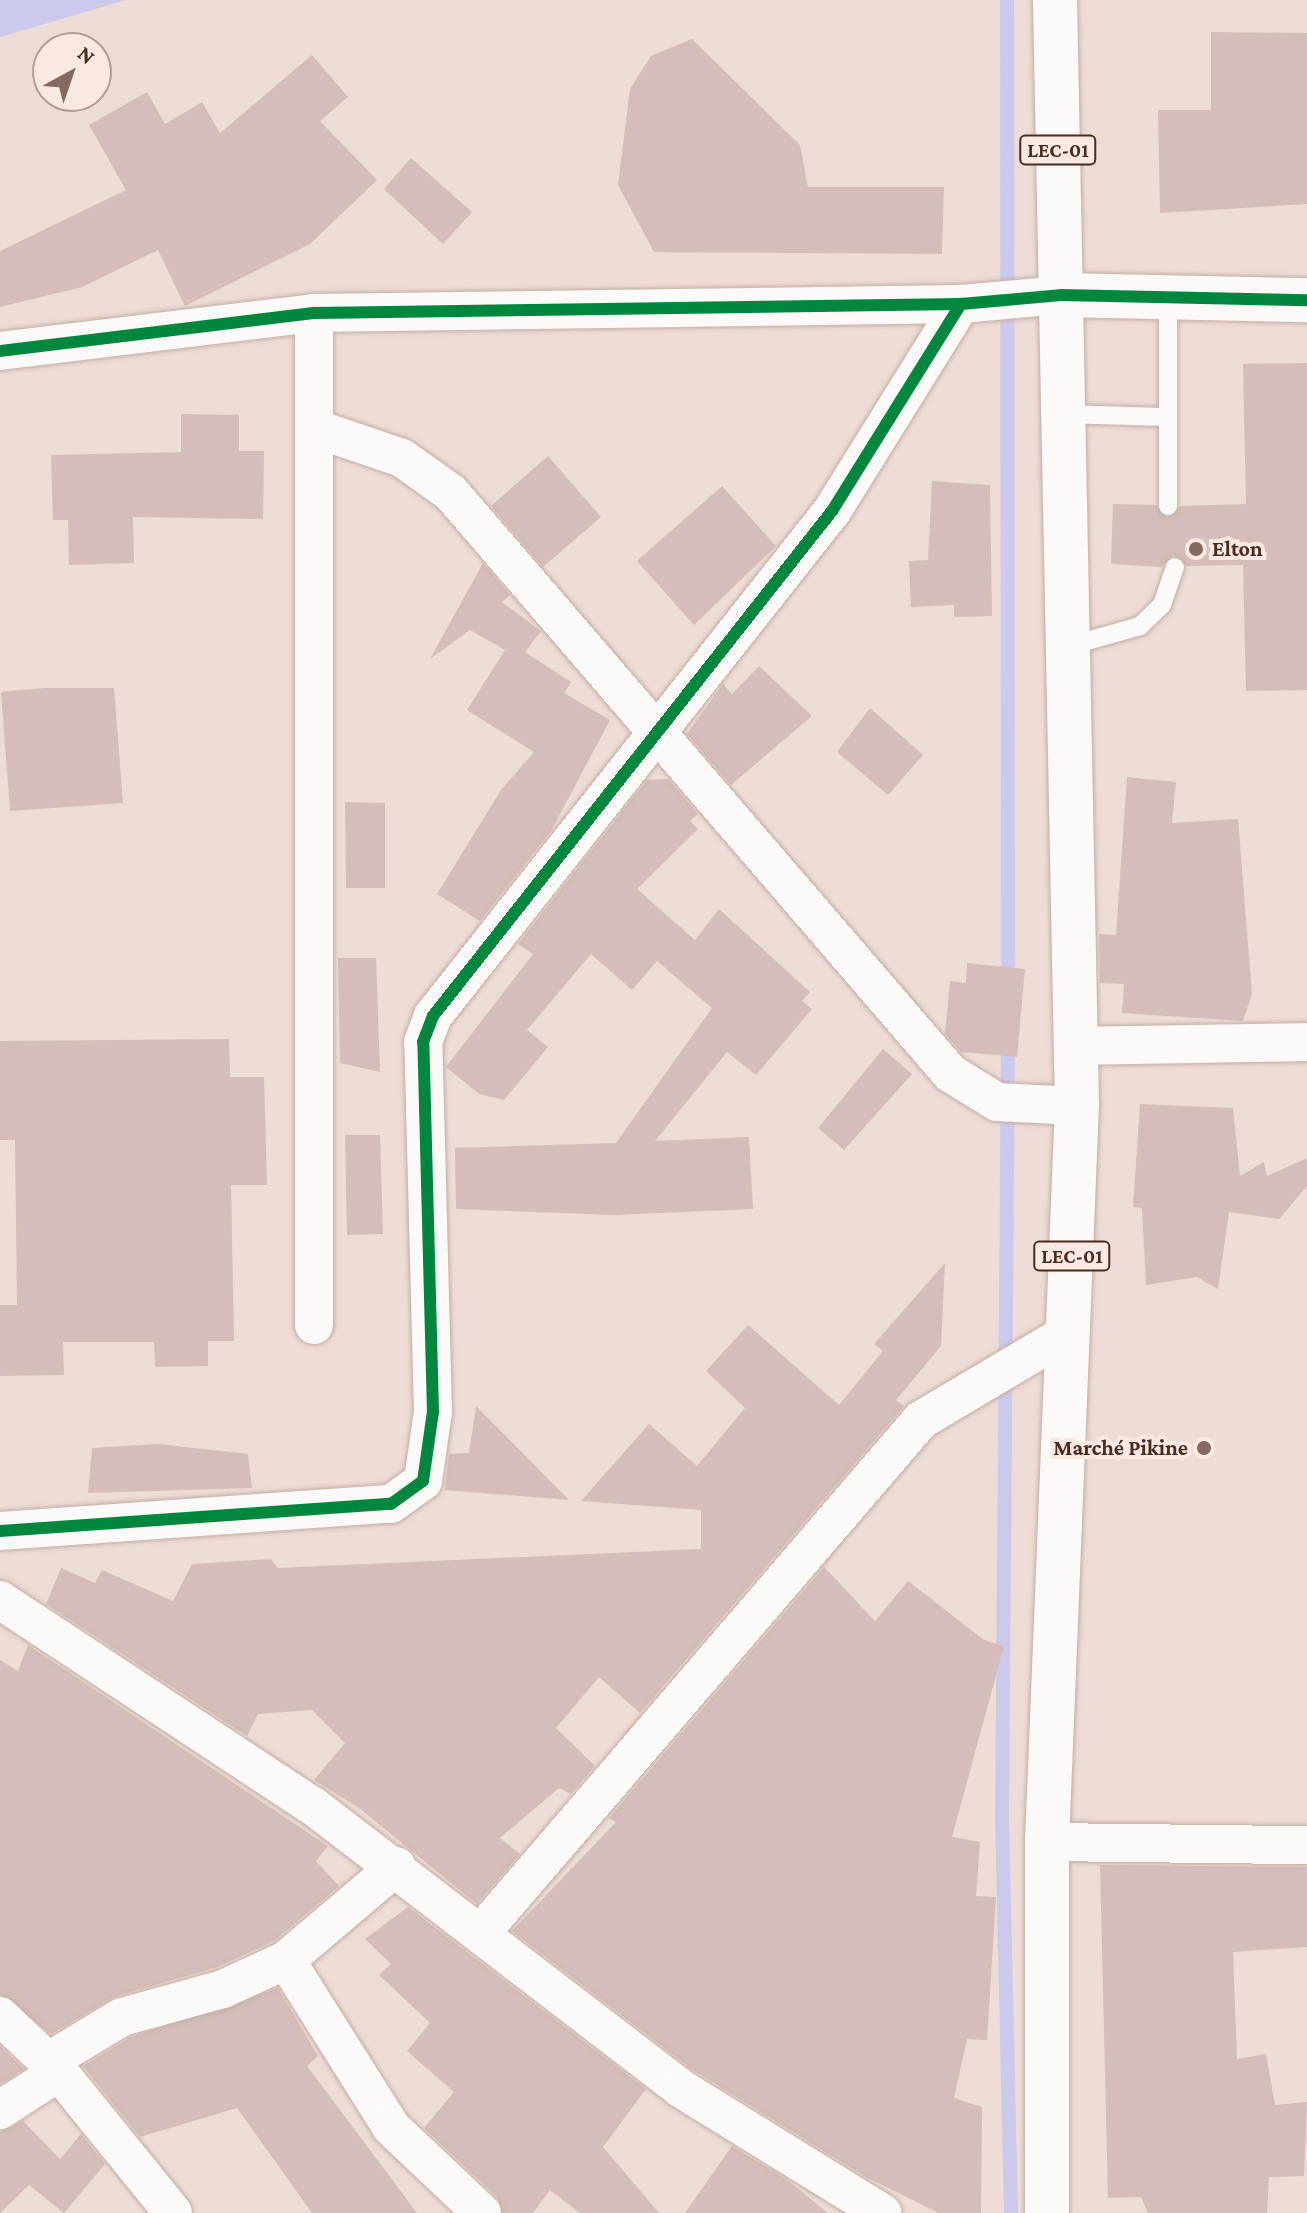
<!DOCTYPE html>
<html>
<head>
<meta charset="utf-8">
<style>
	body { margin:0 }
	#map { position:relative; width:1307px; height:2213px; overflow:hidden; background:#eedcd6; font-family:"Crimson Pro",serif }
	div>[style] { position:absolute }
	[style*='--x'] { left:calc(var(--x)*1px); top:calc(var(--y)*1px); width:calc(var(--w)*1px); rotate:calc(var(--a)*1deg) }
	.water>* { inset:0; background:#cccaec }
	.stream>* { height:14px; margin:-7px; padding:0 7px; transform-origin:7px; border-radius:7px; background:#cccaec }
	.building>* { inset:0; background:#d4bdba }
	.roads { filter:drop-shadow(0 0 2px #c3ada5) drop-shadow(0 0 2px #c3ada5) }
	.lane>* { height:18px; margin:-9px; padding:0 9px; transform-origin:9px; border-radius:9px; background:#fcfaf9 }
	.street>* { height:38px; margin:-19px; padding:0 19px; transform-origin:19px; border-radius:19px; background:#fcfaf9 }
	.secondary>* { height:44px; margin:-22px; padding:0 22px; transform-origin:22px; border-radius:22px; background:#fcfaf9 }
	.highway>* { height:44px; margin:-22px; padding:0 22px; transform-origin:22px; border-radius:22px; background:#fcfaf9 }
	.cycleway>* { height:12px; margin:-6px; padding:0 6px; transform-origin:6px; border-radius:6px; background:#00873e }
	.dots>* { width:22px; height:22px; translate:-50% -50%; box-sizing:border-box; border:4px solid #fae9e3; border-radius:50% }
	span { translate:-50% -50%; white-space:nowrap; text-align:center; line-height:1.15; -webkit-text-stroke:8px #fae9e3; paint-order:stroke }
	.shield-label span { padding:2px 6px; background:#fae9e3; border:2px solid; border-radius:6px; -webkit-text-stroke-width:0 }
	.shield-label { font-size:20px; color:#4a2b20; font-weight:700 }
	.poi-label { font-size:22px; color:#4a2b20; font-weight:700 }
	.left { translate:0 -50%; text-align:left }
	.right { translate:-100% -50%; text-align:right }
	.north { position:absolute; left:32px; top:32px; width:80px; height:80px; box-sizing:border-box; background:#fae9e3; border:2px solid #b49d95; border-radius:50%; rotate:40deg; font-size:22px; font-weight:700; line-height:32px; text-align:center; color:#4a2b20 }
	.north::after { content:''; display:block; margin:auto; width:28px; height:36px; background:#836960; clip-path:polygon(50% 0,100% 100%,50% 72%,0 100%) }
</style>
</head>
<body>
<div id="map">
	<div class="water">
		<i style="clip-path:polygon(0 0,126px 0,0 37px)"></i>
	</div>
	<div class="stream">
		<i style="--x:1007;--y:0;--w:984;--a:89.94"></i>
		<i style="--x:1008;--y:1040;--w:776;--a:90.44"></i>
		<i style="--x:1002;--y:1816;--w:397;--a:88.7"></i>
	</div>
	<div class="building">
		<i style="clip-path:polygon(1211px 32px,1307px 33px,1307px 204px,1160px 213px,1158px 110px,1211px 110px)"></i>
		<i style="clip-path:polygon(692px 39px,800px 145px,808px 187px,944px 187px,942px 254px,654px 252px,618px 185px,630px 89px,651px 56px)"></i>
		<i style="clip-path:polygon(312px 55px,348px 97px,320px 121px,377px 180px,310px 244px,185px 306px,158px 250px,82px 287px,0 307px,0 251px,126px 190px,89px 125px,147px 92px,165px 124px,202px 102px,220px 133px)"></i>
		<i style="clip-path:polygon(411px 158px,472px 212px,443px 244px,384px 189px)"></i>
		<i style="clip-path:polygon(1307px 363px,1307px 690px,1246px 691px,1243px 565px,1187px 566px,1173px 555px,1162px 567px,1111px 564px,1113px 504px,1156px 505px,1167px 518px,1180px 506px,1246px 504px,1243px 364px)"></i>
		<i style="clip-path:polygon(181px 414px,239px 415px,239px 451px,264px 451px,263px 519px,133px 517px,134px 563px,69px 565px,68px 520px,53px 520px,51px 455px,181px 452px)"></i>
		<i style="clip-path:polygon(548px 456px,601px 517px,543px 567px,491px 506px)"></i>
		<i style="clip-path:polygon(932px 481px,990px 485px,992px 616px,954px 617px,954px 605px,911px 607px,909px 561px,928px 560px)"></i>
		<i style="clip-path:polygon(722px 486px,776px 546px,694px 625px,637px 561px)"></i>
		<i style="clip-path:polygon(483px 563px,510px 595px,502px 602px,541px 631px,525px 652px,571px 682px,564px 693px,610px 720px,551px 831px,480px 921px,437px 894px,501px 790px,534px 752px,467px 710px,505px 650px,470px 630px,430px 659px)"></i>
		<i style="clip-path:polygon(759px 666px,812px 716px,731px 785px,687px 734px,723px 684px,732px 694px)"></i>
		<i style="clip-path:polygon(44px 688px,114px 688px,123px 803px,10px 811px,1px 692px)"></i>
		<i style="clip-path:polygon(870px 708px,923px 755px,888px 795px,837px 752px)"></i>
		<i style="clip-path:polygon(1127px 777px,1176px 782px,1172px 823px,1238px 819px,1252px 994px,1243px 1021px,1122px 1013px,1124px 984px,1100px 983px,1099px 934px,1116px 935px)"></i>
		<i style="clip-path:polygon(668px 779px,698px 814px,690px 821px,698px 829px,637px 889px,695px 940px,719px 909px,810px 992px,802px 1001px,812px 1009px,756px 1075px,727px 1052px,655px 1141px,749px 1137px,753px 1209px,614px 1215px,456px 1209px,455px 1148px,616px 1143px,712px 1008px,657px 961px,632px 990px,591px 954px,527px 1030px,548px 1047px,504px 1100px,479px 1094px,446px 1067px,533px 954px,518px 944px,647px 780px)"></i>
		<i style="clip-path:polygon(345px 802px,385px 803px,385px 888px,346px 888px)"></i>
		<i style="clip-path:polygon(338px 958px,376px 958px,380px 1072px,340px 1063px)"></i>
		<i style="clip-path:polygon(967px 963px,1025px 969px,1017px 1057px,961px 1052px,945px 1034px,950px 981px,966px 983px)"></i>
		<i style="clip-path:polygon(229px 1039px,230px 1077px,264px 1077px,267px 1185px,231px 1185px,234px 1341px,208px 1341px,208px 1366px,155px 1367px,154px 1342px,63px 1342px,64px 1375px,0 1376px,0 1305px,17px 1305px,15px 1140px,0 1140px,0 1041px)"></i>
		<i style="clip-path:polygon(883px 1049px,912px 1074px,844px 1150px,818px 1128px)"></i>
		<i style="clip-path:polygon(1140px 1104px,1233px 1108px,1240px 1176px,1264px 1162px,1267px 1176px,1307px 1158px,1307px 1186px,1279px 1219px,1229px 1212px,1218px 1289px,1197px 1277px,1146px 1285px,1142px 1208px,1133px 1207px)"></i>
		<i style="clip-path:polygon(345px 1135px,380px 1135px,383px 1234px,347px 1235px)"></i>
		<i style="clip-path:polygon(945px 1263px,941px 1346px,896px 1400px,904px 1406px,640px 1713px,599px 1677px,556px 1728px,595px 1766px,571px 1794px,559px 1788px,500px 1838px,520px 1854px,477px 1904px,359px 1808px,314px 1780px,345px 1743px,312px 1710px,258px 1714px,247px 1736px,46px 1604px,61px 1568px,95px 1583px,102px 1570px,173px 1601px,192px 1564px,271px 1559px,278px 1568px,701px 1549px,701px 1510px,581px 1501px,649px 1424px,697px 1466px,745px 1408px,706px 1371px,748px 1325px,839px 1405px,883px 1351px,874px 1344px)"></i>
		<i style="clip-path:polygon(476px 1406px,569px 1500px,445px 1490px,449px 1454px,469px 1453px)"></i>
		<i style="clip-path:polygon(158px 1444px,248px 1454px,252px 1488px,88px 1493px,92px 1448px)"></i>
		<i style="clip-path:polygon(824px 1567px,875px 1621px,908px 1581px,984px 1640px,1004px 1646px,952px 1837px,980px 1842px,976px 1896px,996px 1897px,987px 2040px,967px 2039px,954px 2098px,982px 2107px,981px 2213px,939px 2213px,866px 2177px,693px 2070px,512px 1931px,616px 1822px,609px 1818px)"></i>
		<i style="clip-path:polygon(28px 1645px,328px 1846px,316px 1861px,339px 1886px,274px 1941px,215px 1968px,116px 1996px,51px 2034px,0 1995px,0 1660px,18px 1671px)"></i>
		<i style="clip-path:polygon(1100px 1865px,1307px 1867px,1307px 1947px,1233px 1952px,1237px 2059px,1266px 2054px,1275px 2105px,1307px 2102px,1304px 2176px,1269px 2177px,1267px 2213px,1148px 2213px,1141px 2197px,1108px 2198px)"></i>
		<i style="clip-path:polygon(408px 1907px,646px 2089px,603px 2147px,659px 2213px,580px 2213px,550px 2190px,533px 2213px,503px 2213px,497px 2197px,424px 2128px,454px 2092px,407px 2051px,430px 2023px,379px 1975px,391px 1964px,365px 1939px)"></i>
		<i style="clip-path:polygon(278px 1988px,318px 2056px,307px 2066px,417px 2213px,312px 2213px,237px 2108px,140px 2137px,83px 2066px,131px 2037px)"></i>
		<i style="clip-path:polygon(0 2046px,24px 2069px,0 2084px)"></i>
		<i style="clip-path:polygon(23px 2121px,60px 2159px,81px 2134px,105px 2164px,64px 2213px,29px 2185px,0 2213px,0 2132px)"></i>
		<i style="clip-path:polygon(732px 2146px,786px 2179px,828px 2213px,685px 2213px)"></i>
	</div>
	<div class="roads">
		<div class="lane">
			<i style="--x:1168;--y:300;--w:206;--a:90"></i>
			<i style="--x:1063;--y:414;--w:101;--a:1.7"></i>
			<i style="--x:1069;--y:646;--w:74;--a:-15.7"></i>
			<i style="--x:1140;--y:626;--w:30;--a:-44"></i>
			<i style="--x:1162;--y:605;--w:40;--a:-71.1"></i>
		</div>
		<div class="street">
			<i style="--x:0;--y:351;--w:316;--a:-6.9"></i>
			<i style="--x:314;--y:313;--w:647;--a:-0.8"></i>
			<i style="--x:961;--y:304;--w:100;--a:-5.1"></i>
			<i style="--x:314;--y:428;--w:93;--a:18.8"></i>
			<i style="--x:402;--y:458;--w:60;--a:35.5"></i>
			<i style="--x:451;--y:493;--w:765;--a:49.29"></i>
			<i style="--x:950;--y:1073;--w:55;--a:31.7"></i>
			<i style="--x:997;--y:1102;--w:80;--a:2.9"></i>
			<i style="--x:1077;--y:1046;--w:230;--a:-1"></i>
			<i style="--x:314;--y:1325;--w:1012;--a:-90"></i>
			<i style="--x:0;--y:1531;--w:392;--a:-4"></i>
			<i style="--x:391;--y:1504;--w:39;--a:-36"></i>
			<i style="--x:423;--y:1481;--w:70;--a:-81.8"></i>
			<i style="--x:433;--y:1412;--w:370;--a:-91.5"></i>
			<i style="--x:423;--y:1042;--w:28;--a:-69"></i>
			<i style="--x:433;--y:1016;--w:644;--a:-51.69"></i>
			<i style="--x:832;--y:511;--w:244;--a:-58.1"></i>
			<i style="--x:0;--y:1600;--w:375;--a:33.4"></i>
			<i style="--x:313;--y:1806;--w:463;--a:37.5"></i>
			<i style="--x:680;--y:2088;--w:238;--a:31.7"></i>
			<i style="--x:1047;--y:1842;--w:260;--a:0.7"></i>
			<i style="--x:480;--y:1934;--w:677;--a:-49.37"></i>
			<i style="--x:921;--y:1420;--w:172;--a:-30.7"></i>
			<i style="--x:286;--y:1960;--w:197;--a:57.8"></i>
			<i style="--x:391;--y:2127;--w:125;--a:43.4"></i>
			<i style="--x:0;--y:2016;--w:81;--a:43.5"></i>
			<i style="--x:59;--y:2072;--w:181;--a:51"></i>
			<i style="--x:49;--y:2061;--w:85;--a:-31.1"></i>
			<i style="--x:122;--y:2017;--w:105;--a:-15.5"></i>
			<i style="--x:223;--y:1989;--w:69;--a:-24.7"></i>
			<i style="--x:286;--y:1960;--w:145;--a:-40.3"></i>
			<i style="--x:0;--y:2110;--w:70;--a:-32.8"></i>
		</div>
		<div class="secondary">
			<i style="--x:1061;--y:295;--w:246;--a:1.2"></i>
		</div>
		<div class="highway">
			<i style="--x:1047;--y:2213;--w:371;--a:-90"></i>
			<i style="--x:1047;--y:1842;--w:737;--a:-87.67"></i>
			<i style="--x:1077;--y:1106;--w:1106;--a:-91.14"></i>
		</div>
	</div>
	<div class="cycleway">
		<i style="--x:0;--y:351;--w:316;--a:-6.9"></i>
		<i style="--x:314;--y:313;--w:647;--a:-0.8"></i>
		<i style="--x:961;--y:304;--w:100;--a:-5.1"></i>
		<i style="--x:1061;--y:295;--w:246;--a:1.2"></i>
		<i style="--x:0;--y:1531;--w:392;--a:-4"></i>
		<i style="--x:391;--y:1504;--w:39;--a:-36"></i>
		<i style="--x:423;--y:1481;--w:70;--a:-81.8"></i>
		<i style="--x:433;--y:1412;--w:370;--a:-91.5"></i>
		<i style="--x:423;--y:1042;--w:28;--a:-69"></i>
		<i style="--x:433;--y:1016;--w:644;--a:-51.69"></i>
		<i style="--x:832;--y:511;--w:244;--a:-58.1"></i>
	</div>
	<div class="dots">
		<i style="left:1196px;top:549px;background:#836960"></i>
		<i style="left:1204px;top:1448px;background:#836960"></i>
	</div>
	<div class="shield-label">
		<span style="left:1058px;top:150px">LEC-01</span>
		<span style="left:1072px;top:1256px">LEC-01</span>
	</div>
	<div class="poi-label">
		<span class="left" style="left:1212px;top:549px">Elton</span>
		<span class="right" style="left:1188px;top:1448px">Marché Pikine</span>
	</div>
	<div class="north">N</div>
</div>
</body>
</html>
